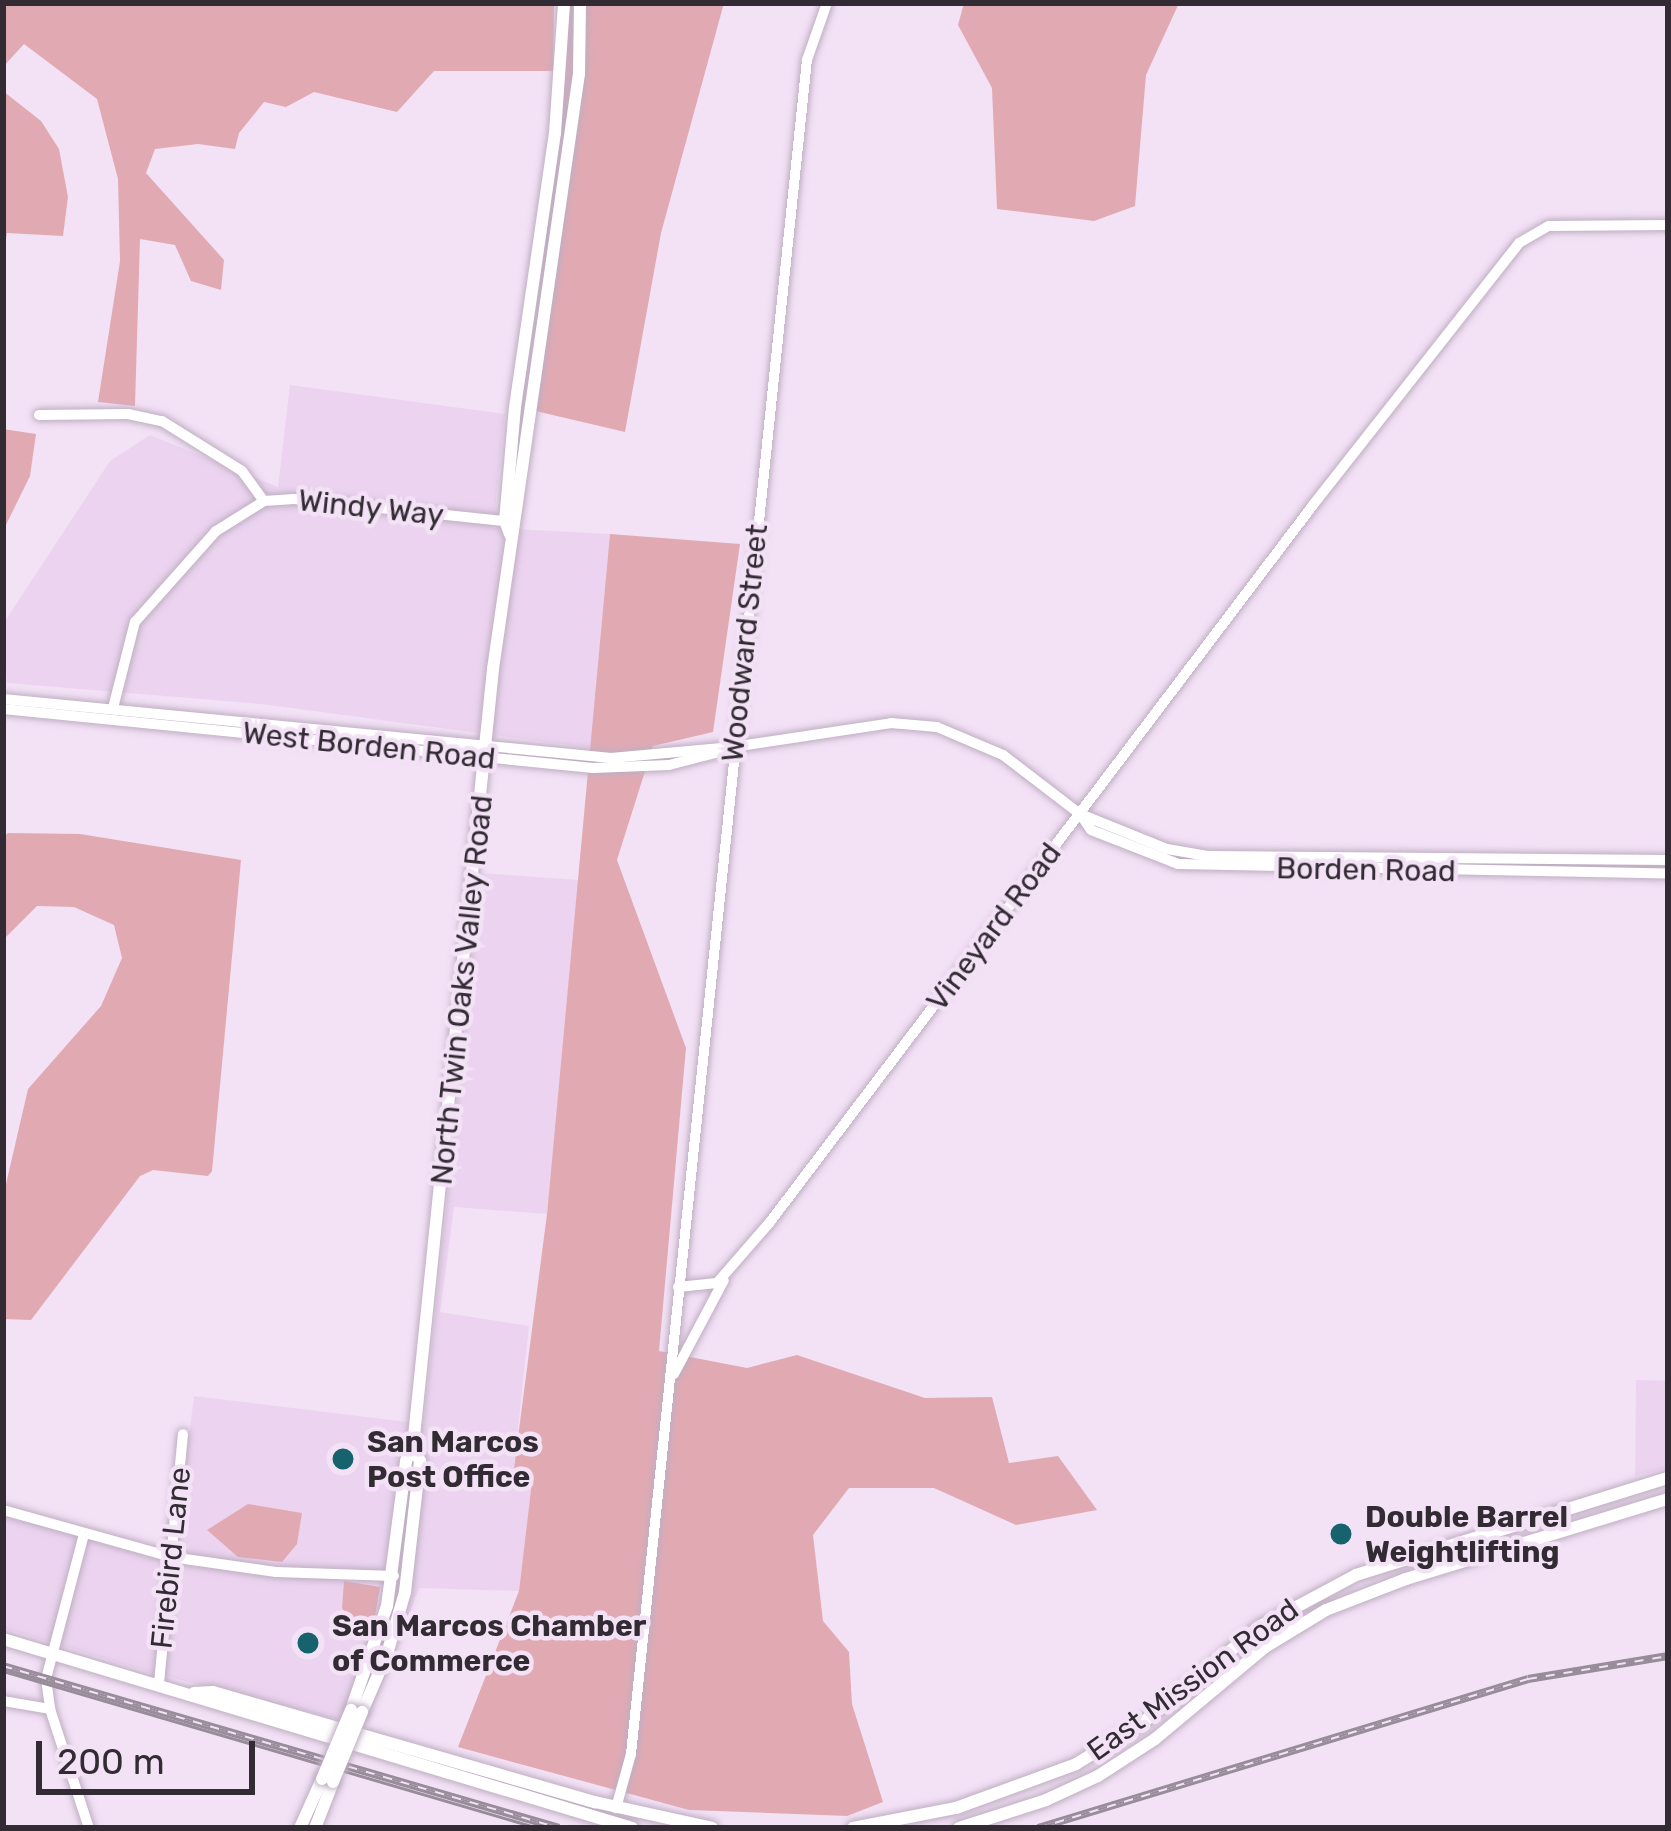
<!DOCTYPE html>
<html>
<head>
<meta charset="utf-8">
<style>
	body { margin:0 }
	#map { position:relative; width:1671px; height:1831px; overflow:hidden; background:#f3e1f6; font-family:Rubik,sans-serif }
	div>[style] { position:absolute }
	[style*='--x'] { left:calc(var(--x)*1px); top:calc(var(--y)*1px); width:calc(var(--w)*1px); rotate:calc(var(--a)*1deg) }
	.built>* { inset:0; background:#ecd4f0 }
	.green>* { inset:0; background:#e1aab3 }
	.roads { filter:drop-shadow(0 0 3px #bfaec2) drop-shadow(0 0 3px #bfaec2) }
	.secondary>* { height:10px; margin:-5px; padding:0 5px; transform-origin:5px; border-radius:5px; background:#fff }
	.primary>* { height:12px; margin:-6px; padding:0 6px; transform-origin:6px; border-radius:6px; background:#fff }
	.tram>* { height:3px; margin:-1.5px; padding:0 1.5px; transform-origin:1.5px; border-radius:1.5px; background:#988b9a }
	.rail>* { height:8px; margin-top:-4px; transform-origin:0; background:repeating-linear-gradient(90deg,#f3e1f6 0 9px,#988b9a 0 18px); box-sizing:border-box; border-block:3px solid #988b9a }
	.bridges { filter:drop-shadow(0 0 3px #bfaec2) drop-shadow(0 0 3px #bfaec2) }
	.primary-bridge>* { height:12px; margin:-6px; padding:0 6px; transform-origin:6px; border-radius:6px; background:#fff }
	.dots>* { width:33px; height:33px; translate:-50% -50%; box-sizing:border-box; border:6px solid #f3e1f6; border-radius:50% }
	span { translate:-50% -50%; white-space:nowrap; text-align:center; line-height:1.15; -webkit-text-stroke:9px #f3e1f6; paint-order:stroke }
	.street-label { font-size:30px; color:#322b33 }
	.poi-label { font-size:30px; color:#322b33; font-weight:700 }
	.left { translate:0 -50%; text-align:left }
	.frame { position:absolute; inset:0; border:6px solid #322b33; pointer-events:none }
	.scale { position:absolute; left:36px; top:1741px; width:219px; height:54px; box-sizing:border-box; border:6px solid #322b33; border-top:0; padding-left:15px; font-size:36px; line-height:42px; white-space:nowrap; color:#322b33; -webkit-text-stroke:9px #f3e1f6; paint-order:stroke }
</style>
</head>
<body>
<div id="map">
	<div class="built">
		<i style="clip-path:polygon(290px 385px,505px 414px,493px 528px,610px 534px,591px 748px,261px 704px,7px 683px,3px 624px,110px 461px,150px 435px,278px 487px)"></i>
		<i style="clip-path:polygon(481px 873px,579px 880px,547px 1214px,454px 1207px,440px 1312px,529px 1326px,513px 1475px,532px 1480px,519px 1591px,419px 1588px,365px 1726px,149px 1672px,3px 1628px,3px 1511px,173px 1564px,194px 1396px,424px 1424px)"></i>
		<i style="clip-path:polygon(1636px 1380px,1668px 1381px,1668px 1468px,1635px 1476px)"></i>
	</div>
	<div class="green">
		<i style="clip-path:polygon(3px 3px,554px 3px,553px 71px,434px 71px,397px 112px,314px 92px,286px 107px,264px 102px,239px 133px,235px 149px,198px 144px,155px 149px,146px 173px,224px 260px,221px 290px,191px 281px,175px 245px,140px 239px,135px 406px,98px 402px,120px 261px,118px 179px,97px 99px,24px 44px,3px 67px)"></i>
		<i style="clip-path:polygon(563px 3px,724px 3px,661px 233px,625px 432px,527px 409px,564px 73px)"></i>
		<i style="clip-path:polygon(964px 3px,1179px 3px,1146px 75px,1135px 206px,1094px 221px,997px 209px,992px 88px,958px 25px)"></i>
		<i style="clip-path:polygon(3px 91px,41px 121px,59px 149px,68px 197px,63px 236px,7px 233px,3px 256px)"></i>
		<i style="clip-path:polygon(3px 429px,36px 434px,30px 476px,3px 531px)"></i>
		<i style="clip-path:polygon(610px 534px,740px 544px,713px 732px,653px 746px,617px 860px,686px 1048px,659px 1351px,747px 1368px,797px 1355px,925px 1398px,992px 1397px,1009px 1463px,1058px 1456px,1097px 1510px,1016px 1525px,934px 1488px,849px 1488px,813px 1535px,823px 1621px,849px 1652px,852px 1704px,883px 1802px,847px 1816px,689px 1810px,458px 1747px,519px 1591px,532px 1481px,513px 1476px,547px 1214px)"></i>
		<i style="clip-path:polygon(8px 833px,80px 834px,241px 860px,212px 1171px,208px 1176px,153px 1170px,140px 1176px,31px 1320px,3px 1319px,3px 1197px,28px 1089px,101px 1006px,122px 958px,114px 925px,74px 907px,37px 906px,3px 940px,3px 837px)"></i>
		<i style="clip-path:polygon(248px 1504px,302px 1513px,297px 1544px,282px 1562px,238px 1557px,207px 1530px)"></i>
		<i style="clip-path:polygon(344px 1581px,380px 1587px,374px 1622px,363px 1620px,355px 1626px,342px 1608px)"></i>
	</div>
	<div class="roads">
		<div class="secondary">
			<i style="--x:39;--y:415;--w:89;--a:-0.6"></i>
			<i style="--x:128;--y:414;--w:35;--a:12"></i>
			<i style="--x:162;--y:421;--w:94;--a:32"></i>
			<i style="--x:242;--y:471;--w:37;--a:54"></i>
			<i style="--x:264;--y:501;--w:30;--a:-4"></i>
			<i style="--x:294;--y:499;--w:220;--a:6"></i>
			<i style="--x:3;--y:699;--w:611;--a:5.54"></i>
			<i style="--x:611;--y:758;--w:122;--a:-5.2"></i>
			<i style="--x:733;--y:747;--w:160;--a:-8.6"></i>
			<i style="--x:891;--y:723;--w:46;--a:5"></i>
			<i style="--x:937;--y:727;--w:72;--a:23"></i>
			<i style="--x:1003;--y:755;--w:97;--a:37.5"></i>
			<i style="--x:1080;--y:814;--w:19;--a:55"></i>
			<i style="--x:1091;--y:830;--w:93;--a:21.3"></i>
			<i style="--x:1178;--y:864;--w:490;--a:1.1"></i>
			<i style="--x:113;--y:708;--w:89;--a:-75.7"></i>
			<i style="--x:135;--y:622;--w:122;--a:-48.3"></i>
			<i style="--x:216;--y:531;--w:57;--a:-32"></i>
			<i style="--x:3;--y:709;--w:593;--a:5.71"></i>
			<i style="--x:593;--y:768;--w:76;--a:-2.3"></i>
			<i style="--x:669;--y:765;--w:64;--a:-14.5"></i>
			<i style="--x:1080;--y:814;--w:94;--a:21.9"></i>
			<i style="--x:1167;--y:849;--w:41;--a:9.9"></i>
			<i style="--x:1207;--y:856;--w:461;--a:0.5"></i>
			<i style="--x:678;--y:1287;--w:39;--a:-6"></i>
			<i style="--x:717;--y:1283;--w:81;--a:-49"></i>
			<i style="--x:770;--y:1222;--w:899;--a:-52.86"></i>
			<i style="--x:1313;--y:505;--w:333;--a:-51.8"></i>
			<i style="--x:1519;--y:243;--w:34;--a:-30"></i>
			<i style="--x:1549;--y:226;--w:119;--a:-0.5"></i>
			<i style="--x:674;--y:1374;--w:106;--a:-62"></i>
			<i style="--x:3;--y:1510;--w:174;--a:15.6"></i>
			<i style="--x:171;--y:1557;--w:106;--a:8.1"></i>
			<i style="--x:276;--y:1572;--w:118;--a:1.9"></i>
			<i style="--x:84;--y:1534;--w:150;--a:104.7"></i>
			<i style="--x:46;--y:1679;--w:30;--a:82"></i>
			<i style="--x:50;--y:1709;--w:125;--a:71.9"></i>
			<i style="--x:159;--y:1683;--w:250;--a:-84.5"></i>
			<i style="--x:3;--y:1701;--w:48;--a:9.7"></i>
			<i style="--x:616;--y:1808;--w:56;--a:-74.5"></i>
			<i style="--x:631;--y:1754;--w:1703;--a:-84.07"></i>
			<i style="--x:807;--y:60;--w:60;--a:-70.7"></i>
		</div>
		<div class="primary">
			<i style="--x:510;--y:534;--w:14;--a:-111"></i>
			<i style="--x:505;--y:521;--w:114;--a:-85"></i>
			<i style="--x:515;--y:407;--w:277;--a:-81.7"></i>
			<i style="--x:555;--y:133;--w:130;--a:-86"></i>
			<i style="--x:3;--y:1639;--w:657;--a:16.72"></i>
			<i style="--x:194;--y:1693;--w:19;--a:-3"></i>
			<i style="--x:213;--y:1692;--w:398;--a:16.1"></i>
			<i style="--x:595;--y:1802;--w:120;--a:12.5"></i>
			<i style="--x:351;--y:1710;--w:110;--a:-70.9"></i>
			<i style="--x:387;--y:1606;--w:146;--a:-82.5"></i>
			<i style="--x:406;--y:1461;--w:17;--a:-65"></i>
			<i style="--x:413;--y:1446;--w:781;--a:-84.12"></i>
			<i style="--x:493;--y:669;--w:601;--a:-81.78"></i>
			<i style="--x:579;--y:74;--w:71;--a:-89.2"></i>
			<i style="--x:362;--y:1712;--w:63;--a:-66.7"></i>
			<i style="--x:387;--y:1654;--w:65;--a:-73.8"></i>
			<i style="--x:405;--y:1592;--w:132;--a:-83.5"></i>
			<i style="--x:420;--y:1461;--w:17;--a:-115"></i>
			<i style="--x:300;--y:1828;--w:54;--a:-65.8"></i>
			<i style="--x:315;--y:1828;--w:49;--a:-68.6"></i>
			<i style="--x:853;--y:1828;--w:105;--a:-11"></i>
			<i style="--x:956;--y:1808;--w:128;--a:-20.1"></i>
			<i style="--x:1076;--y:1764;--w:76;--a:-31.6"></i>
			<i style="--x:1141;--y:1724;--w:153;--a:-39.4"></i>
			<i style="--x:1259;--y:1627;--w:110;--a:-28.2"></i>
			<i style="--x:1356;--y:1575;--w:327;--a:-17.3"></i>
			<i style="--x:959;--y:1828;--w:91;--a:-17.8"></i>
			<i style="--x:1046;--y:1800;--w:57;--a:-24.8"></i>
			<i style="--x:1098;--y:1776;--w:68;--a:-33"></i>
			<i style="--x:1155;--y:1739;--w:143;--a:-39.9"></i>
			<i style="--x:1265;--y:1647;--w:71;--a:-31.2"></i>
			<i style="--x:1326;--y:1610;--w:86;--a:-21.2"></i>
			<i style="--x:1406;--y:1579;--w:274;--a:-17"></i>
		</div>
	</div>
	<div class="tram">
		<i style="--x:3;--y:1671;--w:558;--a:16.35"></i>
	</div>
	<div class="rail">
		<i style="--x:3;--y:1666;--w:579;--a:16.24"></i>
		<i style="--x:1038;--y:1828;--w:512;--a:-16.91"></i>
		<i style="--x:1528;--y:1679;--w:142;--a:-9.3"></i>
	</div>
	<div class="bridges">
		<div class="primary-bridge">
			<i style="--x:322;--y:1779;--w:75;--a:-67.2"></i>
			<i style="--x:333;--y:1782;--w:76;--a:-67.5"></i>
		</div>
	</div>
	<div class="dots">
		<i style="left:343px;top:1459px;background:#16636d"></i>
		<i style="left:1341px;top:1534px;background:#16636d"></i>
		<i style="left:308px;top:1643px;background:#16636d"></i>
	</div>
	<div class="street-label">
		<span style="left:371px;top:508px;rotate:6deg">Windy Way</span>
		<span style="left:745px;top:643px;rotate:-84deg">Woodward Street</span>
		<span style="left:369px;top:746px;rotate:6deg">West Borden Road</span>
		<span style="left:1366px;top:870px;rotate:1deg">Borden Road</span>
		<span style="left:994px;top:927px;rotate:-53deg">Vineyard Road</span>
		<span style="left:462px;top:990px;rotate:-84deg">North Twin Oaks Valley Road</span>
		<span style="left:171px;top:1558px;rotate:-84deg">Firebird Lane</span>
		<span style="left:1193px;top:1680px;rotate:-36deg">East Mission Road</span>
	</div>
	<div class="poi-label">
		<span class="left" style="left:367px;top:1459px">San Marcos<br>Post Office</span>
		<span class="left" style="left:1365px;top:1534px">Double Barrel<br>Weightlifting</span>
		<span class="left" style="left:332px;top:1643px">San Marcos Chamber<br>of Commerce</span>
	</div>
	<div class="frame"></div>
	<div class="scale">200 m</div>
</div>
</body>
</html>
